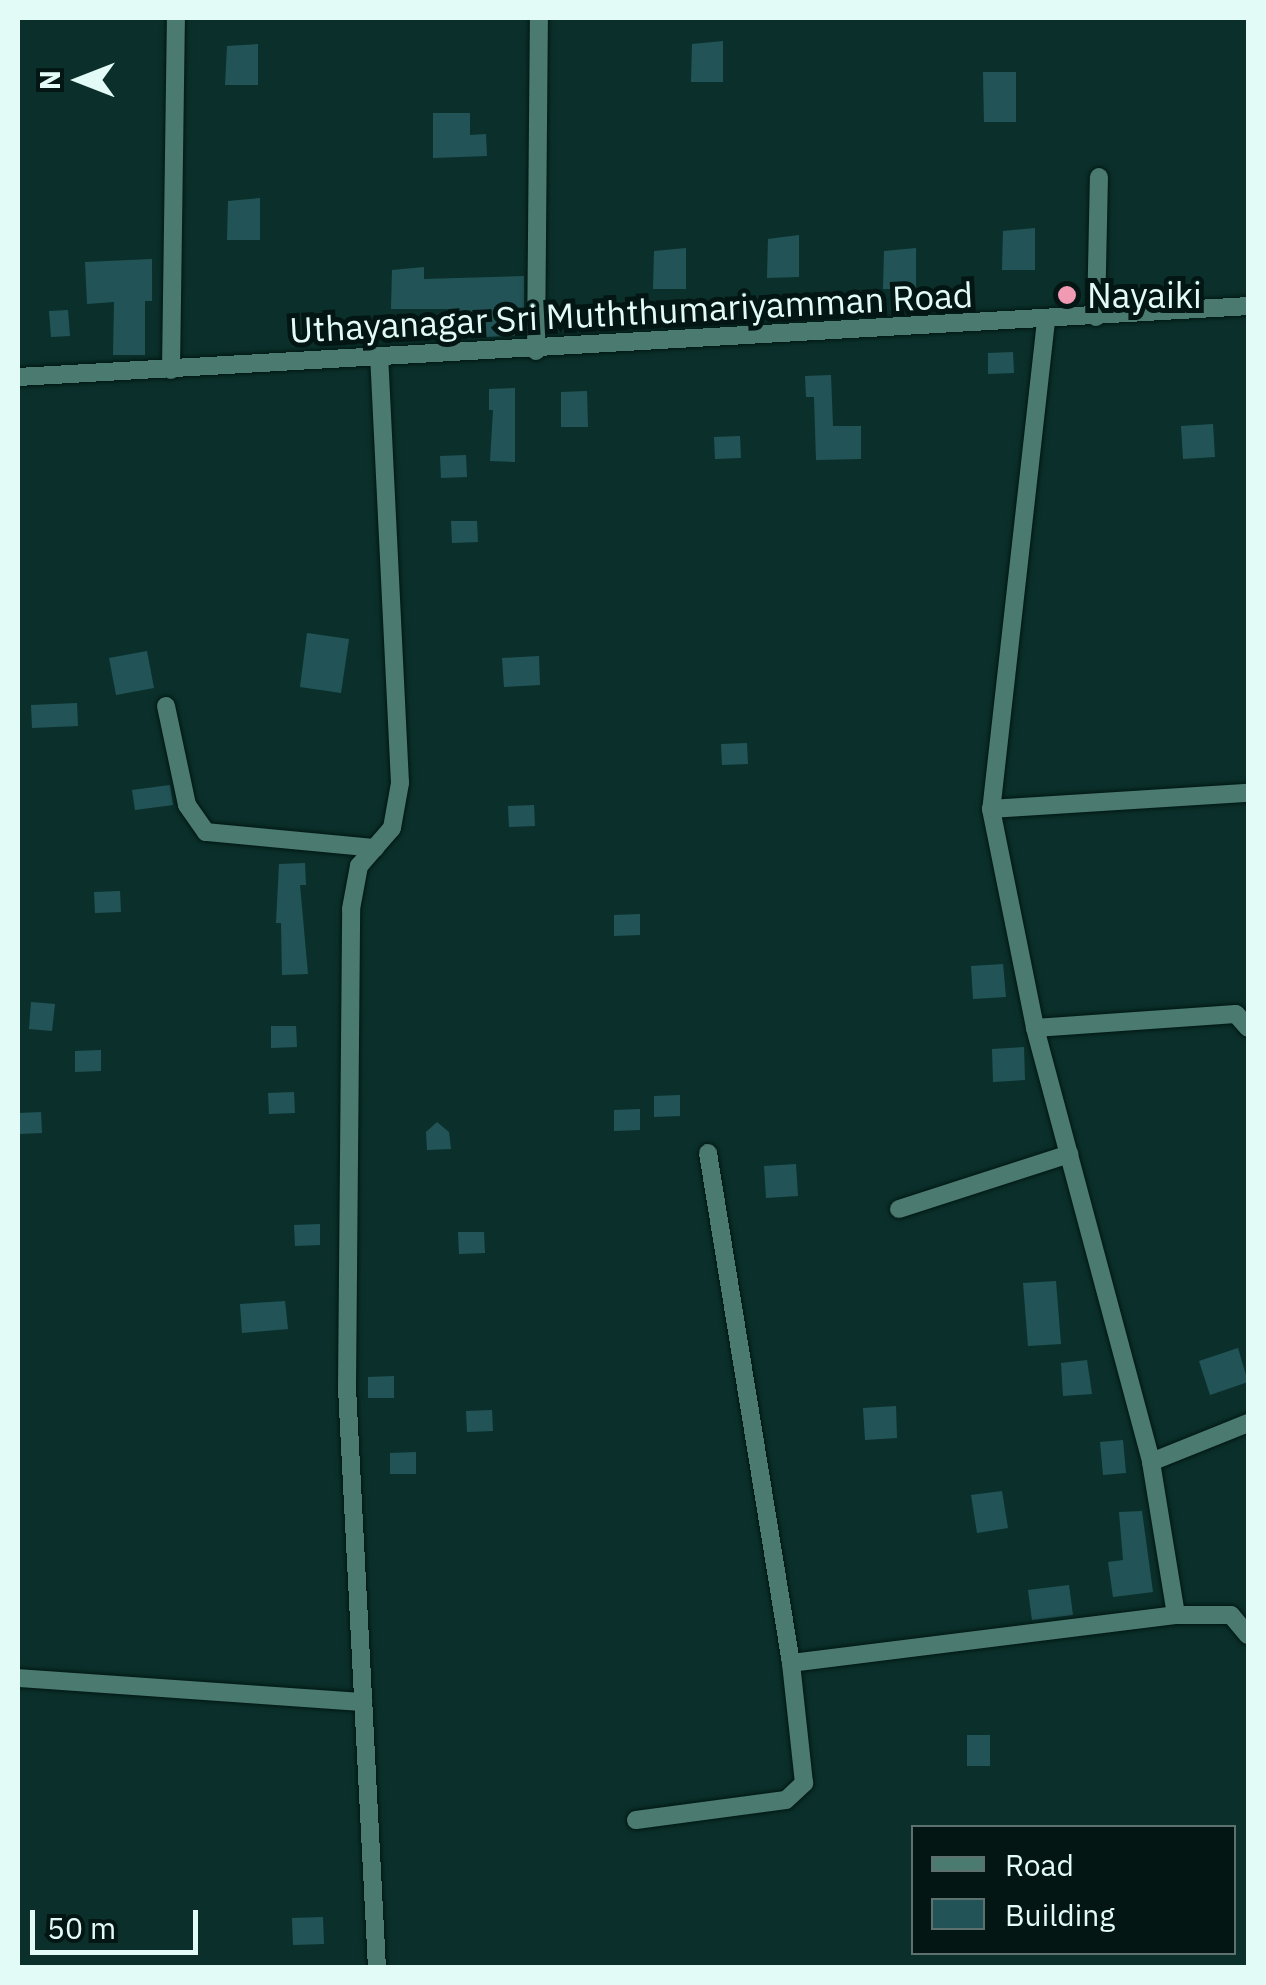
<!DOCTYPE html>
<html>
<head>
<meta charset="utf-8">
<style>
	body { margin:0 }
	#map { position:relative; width:1266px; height:1985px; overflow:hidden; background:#0b302b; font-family:"IBM Plex Sans",sans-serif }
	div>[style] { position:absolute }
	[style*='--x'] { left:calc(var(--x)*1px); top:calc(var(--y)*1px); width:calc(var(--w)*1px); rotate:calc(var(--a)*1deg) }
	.building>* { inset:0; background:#225457 }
	.roads { filter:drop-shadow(0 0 2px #001713) drop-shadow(0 0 2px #001713) }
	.street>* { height:18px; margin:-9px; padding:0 9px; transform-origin:9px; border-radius:9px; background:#4b7a71 }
	.dots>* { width:28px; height:28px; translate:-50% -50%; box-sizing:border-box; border:5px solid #041613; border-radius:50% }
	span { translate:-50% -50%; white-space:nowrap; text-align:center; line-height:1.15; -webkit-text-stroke:10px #041613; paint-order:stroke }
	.poi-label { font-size:35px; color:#e3fbf6 }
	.left { translate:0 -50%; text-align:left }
	.street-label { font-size:35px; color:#e3fbf6 }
	.frame { position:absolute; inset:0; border:20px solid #e3fbf6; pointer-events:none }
	.legend { position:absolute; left:911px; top:1825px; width:325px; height:130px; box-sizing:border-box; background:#041613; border:2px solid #5d726e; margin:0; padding:12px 18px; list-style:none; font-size:30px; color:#e3fbf6 }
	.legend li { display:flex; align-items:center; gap:20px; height:50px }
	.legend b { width:50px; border:2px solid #5d726e }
	.north { position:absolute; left:30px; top:30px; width:100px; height:100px; -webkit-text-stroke:8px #041613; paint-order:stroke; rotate:270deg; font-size:28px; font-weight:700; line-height:40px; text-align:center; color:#e3fbf6 }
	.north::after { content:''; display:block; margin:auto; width:35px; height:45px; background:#e3fbf6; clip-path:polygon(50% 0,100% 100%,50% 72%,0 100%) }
	.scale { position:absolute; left:30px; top:1910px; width:168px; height:45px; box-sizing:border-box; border:5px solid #e3fbf6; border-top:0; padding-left:12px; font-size:30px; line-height:35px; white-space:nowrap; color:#e3fbf6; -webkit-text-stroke:8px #041613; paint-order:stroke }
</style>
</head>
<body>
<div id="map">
	<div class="building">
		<i style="clip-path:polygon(723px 41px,723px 82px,691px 82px,692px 44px)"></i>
		<i style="clip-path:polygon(258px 44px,258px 85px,225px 85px,227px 46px)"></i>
		<i style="clip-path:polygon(983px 72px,1016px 72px,1016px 122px,984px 122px)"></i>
		<i style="clip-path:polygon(433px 113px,470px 113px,470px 135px,486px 134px,487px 156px,433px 158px)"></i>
		<i style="clip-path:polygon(260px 198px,260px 240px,227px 240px,228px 201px)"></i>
		<i style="clip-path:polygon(1035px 228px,1035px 270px,1002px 270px,1003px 231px)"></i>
		<i style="clip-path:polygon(799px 235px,799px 277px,767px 278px,768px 239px)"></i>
		<i style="clip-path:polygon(686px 248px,686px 289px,653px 289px,654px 251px)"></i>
		<i style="clip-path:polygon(916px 248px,916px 289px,883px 289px,884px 251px)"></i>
		<i style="clip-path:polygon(152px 259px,152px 301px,145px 301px,145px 355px,113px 355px,114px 302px,87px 304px,85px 262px)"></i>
		<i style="clip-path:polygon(424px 267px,424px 279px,524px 276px,524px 335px,452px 339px,452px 309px,391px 309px,392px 270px)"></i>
		<i style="clip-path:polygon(68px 310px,70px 336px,51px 337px,49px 311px)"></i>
		<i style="clip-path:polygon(1013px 352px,1014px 373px,988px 374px,988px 353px)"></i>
		<i style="clip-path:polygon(831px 375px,833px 426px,861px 426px,861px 459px,816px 460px,814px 397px,806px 397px,805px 376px)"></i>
		<i style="clip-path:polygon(515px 388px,515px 462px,490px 461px,493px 410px,489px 410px,489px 389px)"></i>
		<i style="clip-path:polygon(587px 391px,588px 427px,561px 427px,561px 392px)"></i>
		<i style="clip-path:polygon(1213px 424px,1215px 457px,1183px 459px,1181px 426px)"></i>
		<i style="clip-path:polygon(740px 436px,741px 458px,715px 459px,714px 437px)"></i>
		<i style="clip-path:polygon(466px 455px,467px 477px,441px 478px,440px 456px)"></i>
		<i style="clip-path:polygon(451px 521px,477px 521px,478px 542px,452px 543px)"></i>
		<i style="clip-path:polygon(307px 633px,349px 639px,341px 693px,300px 687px)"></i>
		<i style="clip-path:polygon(147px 651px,154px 688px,116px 695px,109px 658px)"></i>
		<i style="clip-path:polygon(539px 656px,540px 685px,504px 687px,502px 658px)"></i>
		<i style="clip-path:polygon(77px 703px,78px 726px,32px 728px,31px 705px)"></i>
		<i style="clip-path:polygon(747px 743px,748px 764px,722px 765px,721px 744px)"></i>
		<i style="clip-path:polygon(170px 785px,173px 805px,135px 810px,132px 790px)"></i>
		<i style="clip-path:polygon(534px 805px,535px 826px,509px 827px,508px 806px)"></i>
		<i style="clip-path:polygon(305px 863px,306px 885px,300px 885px,308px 974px,282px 975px,281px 923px,276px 923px,279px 864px)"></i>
		<i style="clip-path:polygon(120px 891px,121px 912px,95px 913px,94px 892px)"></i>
		<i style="clip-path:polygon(640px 914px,640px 935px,614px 936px,614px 915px)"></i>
		<i style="clip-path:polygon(1003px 964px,1006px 997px,973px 999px,971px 966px)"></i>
		<i style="clip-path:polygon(31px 1002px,55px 1004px,52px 1031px,29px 1029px)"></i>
		<i style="clip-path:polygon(271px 1026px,296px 1026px,297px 1047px,271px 1048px)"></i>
		<i style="clip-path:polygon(1024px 1047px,1025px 1080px,993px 1082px,992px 1049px)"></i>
		<i style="clip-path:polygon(101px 1050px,101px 1071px,75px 1072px,75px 1051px)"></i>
		<i style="clip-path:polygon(294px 1092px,295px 1113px,269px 1114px,268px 1093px)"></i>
		<i style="clip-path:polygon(680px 1095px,680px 1116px,654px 1117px,654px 1096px)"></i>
		<i style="clip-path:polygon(640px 1109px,640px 1130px,614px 1131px,614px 1110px)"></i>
		<i style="clip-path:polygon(41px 1112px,42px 1133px,18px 1134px,18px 1113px)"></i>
		<i style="clip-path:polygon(437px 1122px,449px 1132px,451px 1149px,427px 1150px,426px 1132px)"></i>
		<i style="clip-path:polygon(796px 1164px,798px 1196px,766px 1198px,764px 1166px)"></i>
		<i style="clip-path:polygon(320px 1224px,320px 1245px,295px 1246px,294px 1225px)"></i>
		<i style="clip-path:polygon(458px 1232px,484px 1232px,485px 1253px,459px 1254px)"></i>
		<i style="clip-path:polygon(1056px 1281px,1061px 1344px,1028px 1346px,1023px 1283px)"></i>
		<i style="clip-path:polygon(285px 1301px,288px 1329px,242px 1333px,240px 1304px)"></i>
		<i style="clip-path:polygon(1238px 1348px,1248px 1382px,1210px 1395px,1199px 1361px)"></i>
		<i style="clip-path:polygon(1087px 1360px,1092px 1394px,1063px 1396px,1061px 1363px)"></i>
		<i style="clip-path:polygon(394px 1376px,394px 1398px,368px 1398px,368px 1377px)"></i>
		<i style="clip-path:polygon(896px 1406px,897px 1438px,865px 1440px,863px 1408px)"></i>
		<i style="clip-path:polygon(492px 1410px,493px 1431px,467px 1432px,466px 1411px)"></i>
		<i style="clip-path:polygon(1123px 1440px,1126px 1473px,1103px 1475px,1100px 1442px)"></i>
		<i style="clip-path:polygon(416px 1452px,416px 1474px,390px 1474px,390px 1453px)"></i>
		<i style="clip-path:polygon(1002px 1491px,1008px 1528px,977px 1533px,971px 1495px)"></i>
		<i style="clip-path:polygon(1142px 1511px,1153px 1592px,1113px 1597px,1108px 1562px,1123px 1560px,1119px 1512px)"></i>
		<i style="clip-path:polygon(1069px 1585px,1073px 1615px,1032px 1620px,1028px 1590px)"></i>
		<i style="clip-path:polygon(967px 1735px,990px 1735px,990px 1766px,967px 1766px)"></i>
		<i style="clip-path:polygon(323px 1917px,324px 1944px,293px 1945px,292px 1918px)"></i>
	</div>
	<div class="roads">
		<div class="street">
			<i style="--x:1096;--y:317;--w:140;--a:-88.8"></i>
			<i style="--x:1046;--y:321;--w:491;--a:96.4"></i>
			<i style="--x:991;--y:809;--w:223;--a:78.6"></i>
			<i style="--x:1035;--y:1028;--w:449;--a:75"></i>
			<i style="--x:1151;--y:1462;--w:155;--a:80.7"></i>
			<i style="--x:1176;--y:1615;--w:55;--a:0"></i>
			<i style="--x:1231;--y:1615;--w:26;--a:50"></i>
			<i style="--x:536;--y:351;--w:333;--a:-89.5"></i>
			<i style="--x:171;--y:370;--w:352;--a:-89.2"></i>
			<i style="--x:18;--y:377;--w:1232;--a:-3.3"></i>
			<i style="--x:166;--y:706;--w:101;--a:78"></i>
			<i style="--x:187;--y:805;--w:33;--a:55"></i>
			<i style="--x:206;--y:832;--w:170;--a:5.4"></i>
			<i style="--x:991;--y:809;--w:257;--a:-3.6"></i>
			<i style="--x:1035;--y:1028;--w:201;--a:-4"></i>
			<i style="--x:1236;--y:1014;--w:18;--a:49"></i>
			<i style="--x:708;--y:1153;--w:517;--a:80.76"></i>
			<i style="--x:899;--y:1209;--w:179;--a:-17.9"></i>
			<i style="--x:1151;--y:1462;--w:105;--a:-21.9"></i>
			<i style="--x:18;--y:1678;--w:346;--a:4"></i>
			<i style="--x:636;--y:1820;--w:151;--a:-7.6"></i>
			<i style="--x:786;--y:1800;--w:25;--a:-43"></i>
			<i style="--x:804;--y:1783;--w:121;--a:-96.2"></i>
			<i style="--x:791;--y:1663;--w:388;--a:-7.1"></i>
			<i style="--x:377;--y:1968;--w:582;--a:-92.96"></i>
			<i style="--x:347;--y:1387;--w:478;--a:-89.5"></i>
			<i style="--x:351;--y:909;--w:44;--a:-79.5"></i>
			<i style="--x:359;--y:866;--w:50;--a:-49"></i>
			<i style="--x:392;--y:828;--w:46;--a:-79.9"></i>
			<i style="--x:400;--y:783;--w:425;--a:-92.8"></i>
		</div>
	</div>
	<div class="dots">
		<i style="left:1067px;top:295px;background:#f19ab3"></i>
	</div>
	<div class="poi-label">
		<span class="left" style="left:1087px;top:295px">Nayaiki</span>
	</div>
	<div class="street-label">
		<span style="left:631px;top:312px;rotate:-3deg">Uthayanagar Sri Muththumariyamman Road</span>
	</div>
	<div class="frame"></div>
	<ul class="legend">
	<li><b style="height:12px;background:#4b7a71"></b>Road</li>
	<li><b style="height:28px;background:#225457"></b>Building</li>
	</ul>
	<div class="north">N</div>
	<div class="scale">50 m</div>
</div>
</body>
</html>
